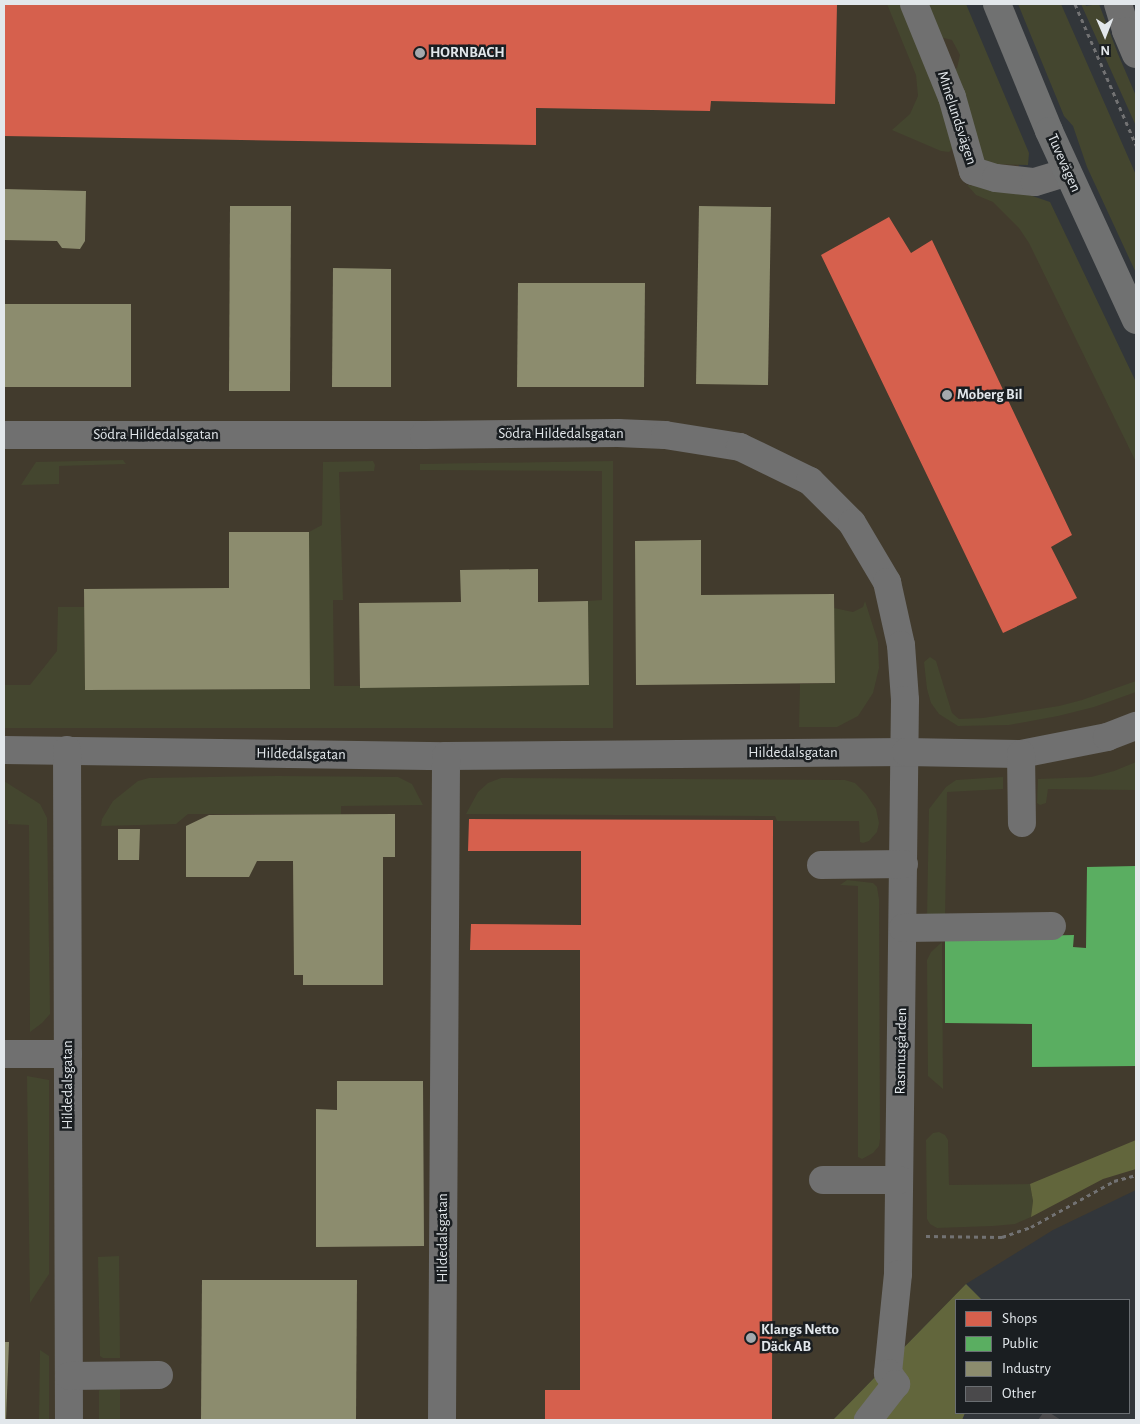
<!DOCTYPE html>
<html>
<head>
<meta charset="utf-8">
<style>
	body { margin:0 }
	#map { position:relative; width:1140px; height:1424px; overflow:hidden; background:#32363a; font-family:"Alegreya Sans",sans-serif }
	div>[style] { position:absolute }
	[style*='--x'] { left:calc(var(--x)*1px); top:calc(var(--y)*1px); width:calc(var(--w)*1px); rotate:calc(var(--a)*1deg) }
	.industrial>* { inset:0; background:#423b2d }
	.green>* { inset:0; background:#44462f }
	.forest>* { inset:0; background:#62663c }
	.shops>* { inset:0; background:#d6604d }
	.public>* { inset:0; background:#5aae61 }
	.industry>* { inset:0; background:#8c8c6e }
	.building>* { inset:0; background:#4a494b }
	.path>* { height:3px; margin-top:-1.5px; transform-origin:0; background:repeating-linear-gradient(90deg,#727273 0 4px,transparent 0 8px) }
	.minor>* { height:28px; margin:-14px; padding:0 14px; transform-origin:14px; border-radius:14px; background:#707070 }
	.major>* { height:28px; margin:-14px; padding:0 14px; transform-origin:14px; border-radius:14px; background:#707171 }
	.dots>* { width:14px; height:14px; translate:-50% -50%; box-sizing:border-box; border:2px solid #1a1e21; border-radius:50% }
	span { translate:-50% -50%; white-space:nowrap; text-align:center; line-height:1.15; -webkit-text-stroke:5px #1a1e21; paint-order:stroke }
	.poi-label { font-size:15px; color:#e2e7eb; font-weight:700 }
	.left { translate:0 -50%; text-align:left }
	.street-label { font-size:15px; color:#e2e7eb }
	.frame { position:absolute; inset:0; border:5px solid #e2e7eb; pointer-events:none }
	.legend { position:absolute; left:955px; top:1299px; width:175px; height:115px; box-sizing:border-box; background:#1a1e21; border:1px solid #6a6e72; margin:0; padding:6px 9px; list-style:none; font-size:15px; color:#e2e7eb }
	.legend li { display:flex; align-items:center; gap:10px; height:25px }
	.legend b { width:25px; border:1px solid #6a6e72 }
	.north { position:absolute; left:1080px; top:10px; width:50px; height:50px; -webkit-text-stroke:4px #1a1e21; paint-order:stroke; rotate:179deg; font-size:14px; font-weight:700; line-height:20px; text-align:center; color:#e2e7eb }
	.north::after { content:''; display:block; margin:auto; width:18px; height:22px; background:#e2e7eb; clip-path:polygon(50% 0,100% 100%,50% 72%,0 100%) }
</style>
</head>
<body>
<div id="map">
	<div class="industrial">
		<i style="clip-path:polygon(4px 4px,949px 4px,1136px 436px,1136px 1190px,1053px 1230px,966px 1284px,833px 1420px,4px 1420px)"></i>
	</div>
	<div class="green">
		<i style="clip-path:polygon(887px 4px,907px 4px,941px 90px,953px 148px,949px 152px,941px 151px,892px 130px,910px 114px,918px 96px,916px 75px)"></i>
		<i style="clip-path:polygon(925px 4px,966px 4px,1029px 153px,1028px 165px,992px 164px,981px 158px,953px 71px,957px 68px,960px 55px,952px 40px,940px 37px)"></i>
		<i style="clip-path:polygon(1018px 4px,1061px 4px,1136px 175px,1136px 273px,1087px 167px,1073px 126px,1064px 116px)"></i>
		<i style="clip-path:polygon(1081px 4px,1085px 4px,1086px 6px,1099px 4px,1118px 54px,1136px 96px,1136px 126px)"></i>
		<i style="clip-path:polygon(967px 185px,1018px 191px,1050px 202px,1136px 382px,1136px 462px,1029px 243px,1019px 228px,993px 202px,976px 195px)"></i>
		<i style="clip-path:polygon(123px 460px,126px 464px,59px 466px,59px 484px,21px 485px,36px 462px)"></i>
		<i style="clip-path:polygon(373px 461px,375px 465px,374px 471px,339px 472px,343px 600px,333px 600px,334px 686px,589px 685px,588px 601px,602px 600px,602px 471px,420px 470px,420px 464px,613px 461px,613px 728px,4px 728px,4px 685px,30px 685px,57px 651px,58px 607px,84px 607px,85px 690px,309px 689px,309px 532px,322px 525px,323px 462px)"></i>
		<i style="clip-path:polygon(865px 601px,878px 642px,879px 668px,873px 693px,858px 716px,837px 727px,799px 727px,800px 684px,835px 683px,834px 608px,853px 612px,863px 607px)"></i>
		<i style="clip-path:polygon(930px 657px,936px 661px,952px 713px,959px 719px,983px 718px,1059px 706px,1082px 700px,1136px 681px,1136px 692px,1094px 707px,1058px 716px,1009px 725px,958px 726px,939px 714px,931px 703px,927px 689px,924px 662px)"></i>
		<i style="clip-path:polygon(1136px 762px,1136px 790px,1048px 789px,1046px 803px,1040px 805px,1037px 803px,1038px 779px,1091px 777px,1114px 771px)"></i>
		<i style="clip-path:polygon(278px 776px,398px 777px,412px 784px,423px 805px,341px 806px,341px 814px,188px 814px,176px 824px,101px 826px,102px 819px,113px 801px,138px 781px,149px 778px)"></i>
		<i style="clip-path:polygon(1003px 777px,1003px 789px,947px 792px,945px 922px,927px 917px,929px 809px,946px 787px,956px 780px)"></i>
		<i style="clip-path:polygon(501px 778px,845px 780px,855px 783px,866px 794px,876px 809px,879px 823px,877px 832px,869px 841px,863px 843px,860px 842px,859px 821px,777px 821px,775px 816px,466px 814px,478px 792px,488px 783px)"></i>
		<i style="clip-path:polygon(4px 781px,40px 804px,47px 818px,50px 1014px,42px 1023px,30px 1032px,29px 825px,8px 824px,8px 820px,4px 820px)"></i>
		<i style="clip-path:polygon(847px 880px,873px 883px,877px 887px,879px 899px,880px 1139px,879px 1146px,873px 1153px,862px 1159px,858px 1157px,858px 886px,840px 885px)"></i>
		<i style="clip-path:polygon(942px 942px,943px 1089px,928px 1076px,927px 960px,931px 952px)"></i>
		<i style="clip-path:polygon(27px 1076px,49px 1080px,49px 1274px,30px 1303px)"></i>
		<i style="clip-path:polygon(939px 1132px,945px 1135px,948px 1140px,949px 1185px,1030px 1184px,1033px 1201px,1031px 1217px,1015px 1224px,993px 1226px,937px 1228px,930px 1224px,927px 1219px,926px 1140px,933px 1133px)"></i>
		<i style="clip-path:polygon(119px 1256px,120px 1358px,103px 1358px,100px 1356px,98px 1257px)"></i>
		<i style="clip-path:polygon(40px 1350px,49px 1356px,49px 1420px,39px 1420px)"></i>
		<i style="clip-path:polygon(101px 1387px,120px 1387px,120px 1420px,99px 1420px,99px 1391px)"></i>
	</div>
	<div class="forest">
		<i style="clip-path:polygon(1136px 1140px,1136px 1169px,1103px 1179px,1031px 1217px,1033px 1201px,1030px 1184px)"></i>
		<i style="clip-path:polygon(966px 1284px,982px 1300px,956px 1300px,956px 1413px,965px 1413px,962px 1420px,833px 1420px)"></i>
	</div>
	<div class="shops">
		<i style="clip-path:polygon(4px 4px,837px 4px,835px 104px,711px 101px,710px 111px,536px 108px,536px 145px,4px 136px)"></i>
		<i style="clip-path:polygon(889px 217px,911px 253px,932px 240px,1072px 535px,1051px 547px,1077px 598px,1003px 633px,821px 255px)"></i>
		<i style="clip-path:polygon(469px 819px,773px 820px,772px 1420px,545px 1419px,545px 1390px,580px 1390px,580px 950px,470px 950px,471px 924px,581px 925px,581px 851px,468px 851px)"></i>
	</div>
	<div class="public">
		<i style="clip-path:polygon(1136px 866px,1136px 1066px,1032px 1067px,1032px 1024px,945px 1023px,945px 938px,1074px 935px,1073px 947px,1086px 948px,1087px 867px)"></i>
	</div>
	<div class="industry">
		<i style="clip-path:polygon(4px 189px,86px 191px,85px 241px,80px 249px,62px 248px,57px 241px,4px 240px)"></i>
		<i style="clip-path:polygon(230px 206px,291px 206px,290px 391px,229px 391px)"></i>
		<i style="clip-path:polygon(699px 206px,771px 207px,768px 385px,696px 384px)"></i>
		<i style="clip-path:polygon(333px 268px,391px 269px,391px 387px,332px 387px)"></i>
		<i style="clip-path:polygon(518px 283px,645px 283px,644px 387px,517px 387px)"></i>
		<i style="clip-path:polygon(4px 304px,131px 304px,131px 387px,4px 387px)"></i>
		<i style="clip-path:polygon(229px 532px,309px 532px,310px 689px,85px 690px,84px 589px,229px 588px)"></i>
		<i style="clip-path:polygon(701px 540px,701px 595px,834px 594px,835px 683px,636px 685px,635px 541px)"></i>
		<i style="clip-path:polygon(538px 569px,538px 602px,588px 601px,589px 685px,360px 688px,359px 603px,461px 602px,460px 570px)"></i>
		<i style="clip-path:polygon(395px 814px,395px 857px,383px 857px,383px 985px,303px 985px,303px 975px,294px 975px,293px 861px,257px 861px,249px 877px,186px 877px,186px 826px,209px 815px)"></i>
		<i style="clip-path:polygon(118px 829px,140px 829px,139px 860px,118px 860px)"></i>
		<i style="clip-path:polygon(337px 1081px,423px 1081px,424px 1246px,316px 1247px,316px 1109px,337px 1110px)"></i>
		<i style="clip-path:polygon(202px 1280px,357px 1280px,356px 1420px,201px 1420px)"></i>
		<i style="clip-path:polygon(4px 1342px,9px 1342px,6px 1420px,4px 1420px)"></i>
	</div>
	<div class="building">
		<i style="clip-path:polygon(1043px 1413px,1050px 1413px,1061px 1420px,1038px 1420px)"></i>
	</div>
	<div class="path">
		<i style="--x:1075;--y:4;--w:154;--a:66.6"></i>
		<i style="--x:926;--y:1236;--w:76;--a:0.8"></i>
		<i style="--x:1002;--y:1237;--w:31;--a:-19"></i>
		<i style="--x:1031;--y:1227;--w:95;--a:-29"></i>
		<i style="--x:1114;--y:1181;--w:23;--a:-15"></i>
	</div>
	<div class="minor">
		<i style="--x:914;--y:4;--w:100;--a:67.8"></i>
		<i style="--x:952;--y:97;--w:77;--a:74.2"></i>
		<i style="--x:973;--y:171;--w:24;--a:17"></i>
		<i style="--x:996;--y:178;--w:39;--a:6"></i>
		<i style="--x:1035;--y:182;--w:34;--a:-17"></i>
		<i style="--x:1118;--y:4;--w:28;--a:73"></i>
		<i style="--x:1126;--y:31;--w:25;--a:67"></i>
		<i style="--x:4;--y:435;--w:420;--a:0"></i>
		<i style="--x:424;--y:435;--w:194;--a:-0.6"></i>
		<i style="--x:618;--y:433;--w:47;--a:2.4"></i>
		<i style="--x:665;--y:435;--w:76;--a:9.1"></i>
		<i style="--x:740;--y:447;--w:78;--a:25.9"></i>
		<i style="--x:810;--y:481;--w:59;--a:45"></i>
		<i style="--x:852;--y:523;--w:69;--a:59.3"></i>
		<i style="--x:887;--y:582;--w:65;--a:77.5"></i>
		<i style="--x:901;--y:645;--w:55;--a:85.8"></i>
		<i style="--x:905;--y:700;--w:574;--a:90.7"></i>
		<i style="--x:898;--y:1274;--w:100;--a:95.8"></i>
		<i style="--x:888;--y:1373;--w:14;--a:54"></i>
		<i style="--x:896;--y:1384;--w:46;--a:127.9"></i>
		<i style="--x:4;--y:750;--w:442;--a:0.8"></i>
		<i style="--x:446;--y:756;--w:460;--a:-0.5"></i>
		<i style="--x:906;--y:752;--w:115;--a:1"></i>
		<i style="--x:1021;--y:754;--w:88;--a:-11.2"></i>
		<i style="--x:1107;--y:737;--w:31;--a:-21"></i>
		<i style="--x:67;--y:750;--w:670;--a:89.83"></i>
		<i style="--x:1021;--y:754;--w:69;--a:89.2"></i>
		<i style="--x:821;--y:865;--w:83;--a:-0.7"></i>
		<i style="--x:903;--y:928;--w:149;--a:-0.8"></i>
		<i style="--x:4;--y:1054;--w:64;--a:0"></i>
		<i style="--x:823;--y:1180;--w:76;--a:0"></i>
		<i style="--x:69;--y:1376;--w:90;--a:-0.6"></i>
		<i style="--x:442;--y:1420;--w:664;--a:-89.65"></i>
	</div>
	<div class="major">
		<i style="--x:997;--y:4;--w:137;--a:67.7"></i>
		<i style="--x:1049;--y:131;--w:208;--a:65.3"></i>
	</div>
	<div class="dots">
		<i style="left:420px;top:53px;background:#a4a9ad"></i>
		<i style="left:947px;top:395px;background:#a4a9ad"></i>
		<i style="left:751px;top:1338px;background:#a4a9ad"></i>
	</div>
	<div class="poi-label">
		<span class="left" style="left:430px;top:53px">HORNBACH</span>
		<span class="left" style="left:957px;top:395px">Moberg Bil</span>
		<span class="left" style="left:761px;top:1338px">Klangs Netto<br>Däck AB</span>
	</div>
	<div class="street-label">
		<span style="left:957px;top:118px;rotate:72deg">Minelundsvägen</span>
		<span style="left:1064px;top:163px;rotate:66deg">Tuvevägen</span>
		<span style="left:561px;top:434px">Södra Hildedalsgatan</span>
		<span style="left:156px;top:435px">Södra Hildedalsgatan</span>
		<span style="left:793px;top:753px">Hildedalsgatan</span>
		<span style="left:301px;top:754px;rotate:1deg">Hildedalsgatan</span>
		<span style="left:901px;top:1051px;rotate:-89deg">Rasmusgården</span>
		<span style="left:68px;top:1085px;rotate:-90deg">Hildedalsgatan</span>
		<span style="left:443px;top:1238px;rotate:-90deg">Hildedalsgatan</span>
	</div>
	<div class="frame"></div>
	<ul class="legend">
	<li><b style="height:14px;background:#d6604d"></b>Shops</li>
	<li><b style="height:14px;background:#5aae61"></b>Public</li>
	<li><b style="height:14px;background:#8c8c6e"></b>Industry</li>
	<li><b style="height:14px;background:#4a494b"></b>Other</li>
	</ul>
	<div class="north">N</div>
</div>
</body>
</html>
